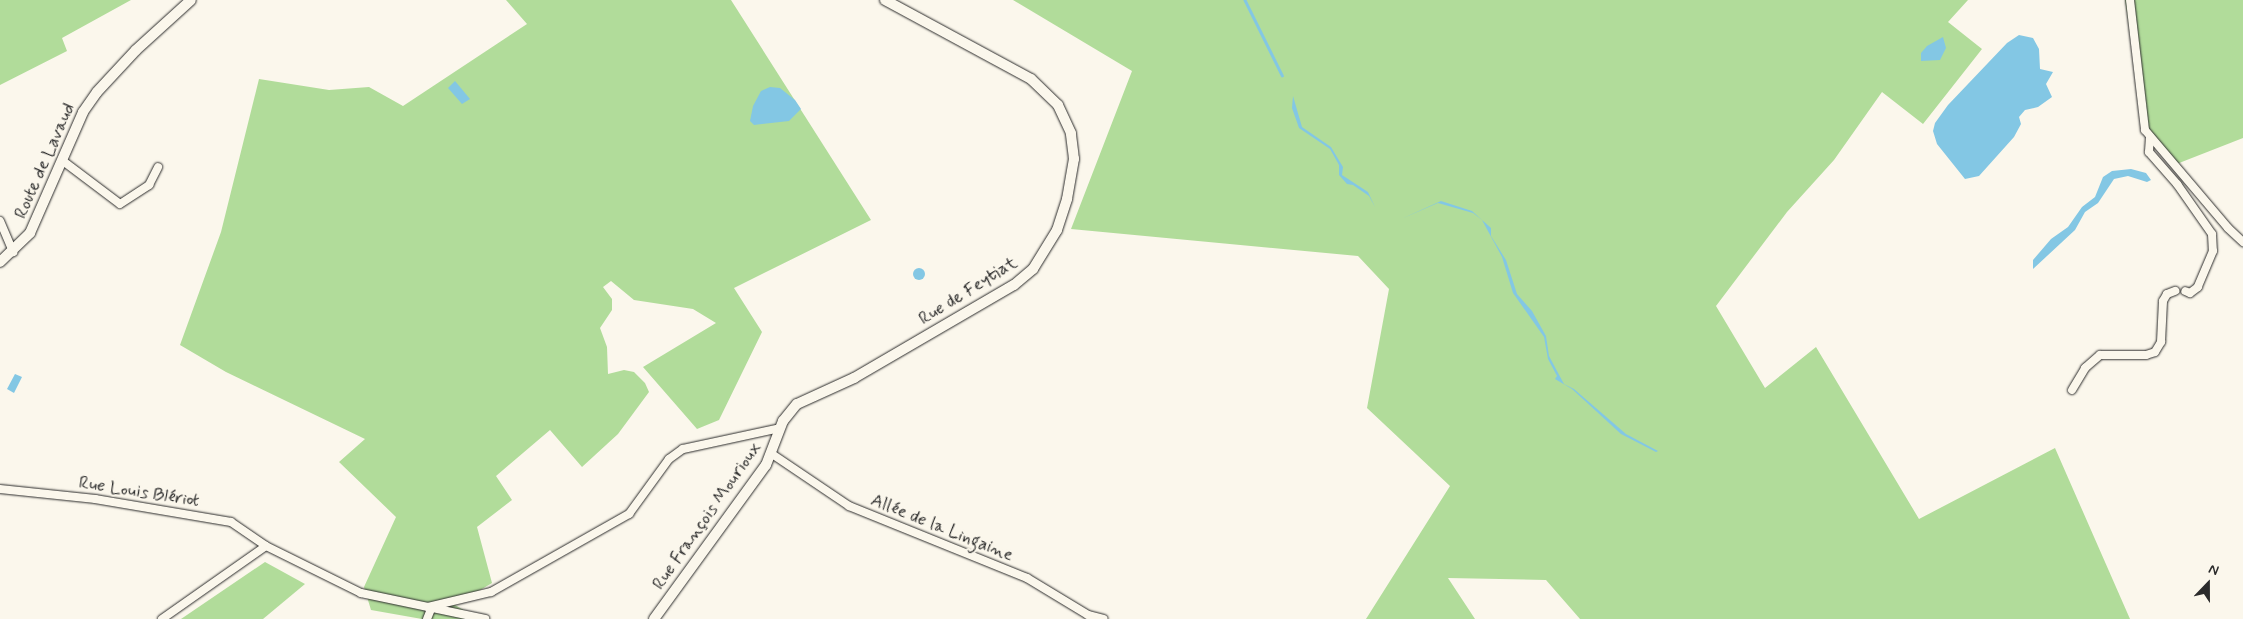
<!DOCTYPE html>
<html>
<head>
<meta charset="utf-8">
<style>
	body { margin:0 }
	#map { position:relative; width:2243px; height:619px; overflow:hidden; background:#fbf7ec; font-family:Mynerve,sans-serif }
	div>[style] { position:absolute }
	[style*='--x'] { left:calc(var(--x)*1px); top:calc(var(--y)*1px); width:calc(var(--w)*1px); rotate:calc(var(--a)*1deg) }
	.green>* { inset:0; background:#b1dc9a }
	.water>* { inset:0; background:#83c7e4 }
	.round { border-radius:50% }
	.stream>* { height:2.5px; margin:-1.25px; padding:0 1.25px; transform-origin:1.25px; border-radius:1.25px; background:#83c7e4 }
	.roads { filter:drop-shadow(0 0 1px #2b2b2b) drop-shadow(0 0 1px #2b2b2b) }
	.minor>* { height:8px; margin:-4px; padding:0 4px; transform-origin:4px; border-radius:4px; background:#fbf7ec }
	.tertiary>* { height:10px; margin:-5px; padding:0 5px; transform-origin:5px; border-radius:5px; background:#fbf7ec }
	span { translate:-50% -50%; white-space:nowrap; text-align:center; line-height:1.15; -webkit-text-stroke:4px #fbf7ec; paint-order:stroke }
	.street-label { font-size:18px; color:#2b2b2b }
	.north { position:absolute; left:2183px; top:559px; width:50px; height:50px; -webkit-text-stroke:4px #fbf7ec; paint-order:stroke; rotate:22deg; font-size:14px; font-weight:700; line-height:20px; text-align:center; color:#2b2b2b }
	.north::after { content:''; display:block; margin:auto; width:18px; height:22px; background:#2b2b2b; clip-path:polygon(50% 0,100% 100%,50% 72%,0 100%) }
</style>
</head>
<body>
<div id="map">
	<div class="green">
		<i style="clip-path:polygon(0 0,131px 0,62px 38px,67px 51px,0 85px)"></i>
		<i style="clip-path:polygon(506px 0,731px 0,871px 220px,734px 288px,762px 332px,719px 420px,697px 429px,643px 367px,716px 323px,693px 309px,634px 300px,611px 281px,603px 287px,612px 299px,612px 310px,600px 328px,607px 347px,608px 374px,624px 370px,634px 372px,645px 383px,649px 392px,618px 434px,582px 467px,550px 430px,496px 476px,512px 500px,477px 527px,492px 583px,455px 605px,479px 619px,422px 619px,371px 610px,364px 587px,396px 517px,339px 462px,365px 439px,226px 372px,180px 345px,221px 232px,259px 79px,329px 90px,369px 87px,403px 106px,527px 24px)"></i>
		<i style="clip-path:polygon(1013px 0,1968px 0,1948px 22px,1982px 49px,1923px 124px,1882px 92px,1834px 160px,1787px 212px,1716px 306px,1765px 388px,1816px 347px,1919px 519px,2055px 448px,2130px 619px,1580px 619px,1546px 580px,1448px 578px,1475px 619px,1366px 619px,1450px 486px,1367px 408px,1389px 289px,1358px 256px,1071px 229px,1132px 71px)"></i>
		<i style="clip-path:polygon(2125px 0,2243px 0,2243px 138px,2174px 165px,2145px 130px)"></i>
		<i style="clip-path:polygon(265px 562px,305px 584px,263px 619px,181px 619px)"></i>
	</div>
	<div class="water">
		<i style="clip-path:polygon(2019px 35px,2033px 38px,2039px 49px,2040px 69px,2053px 72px,2046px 84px,2052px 97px,2038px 107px,2025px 110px,2019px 117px,2021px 124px,2014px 137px,1979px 176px,1965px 179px,1937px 144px,1933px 131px,1935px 123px,1948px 105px,2007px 43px)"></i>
		<i style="clip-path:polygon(1943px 37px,1946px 48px,1940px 60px,1921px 61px,1921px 53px,1927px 46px)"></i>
		<i style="clip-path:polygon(455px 81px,470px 99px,462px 104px,448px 88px)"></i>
		<i style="clip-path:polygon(770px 87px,780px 88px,795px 100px,801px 109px,789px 121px,754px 125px,750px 121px,753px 106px,761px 91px)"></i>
		<i style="clip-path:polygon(1293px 96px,1302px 127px,1331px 147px,1343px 167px,1342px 175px,1368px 192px,1375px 207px,1369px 196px,1353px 185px,1347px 184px,1339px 175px,1339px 165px,1330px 149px,1299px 128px,1292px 108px)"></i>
		<i style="clip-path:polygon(2131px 169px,2146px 173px,2151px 180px,2147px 182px,2128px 176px,2114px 179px,2098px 203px,2085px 212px,2075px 230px,2033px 269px,2033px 260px,2051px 239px,2068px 227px,2082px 207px,2095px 197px,2103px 177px,2112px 171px)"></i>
		<i style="clip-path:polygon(1441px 201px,1472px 211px,1491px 228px,1491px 236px,1506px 260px,1517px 294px,1532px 311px,1546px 336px,1549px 356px,1564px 384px,1574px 389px,1626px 434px,1658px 451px,1656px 452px,1621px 434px,1572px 389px,1555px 379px,1557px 376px,1548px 359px,1544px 337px,1513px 293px,1502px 257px,1482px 220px,1473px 213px,1438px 203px,1401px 219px)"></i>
		<i class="round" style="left:913px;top:268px;width:12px;height:12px"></i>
		<i style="clip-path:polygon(15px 374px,22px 377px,14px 393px,7px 389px)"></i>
	</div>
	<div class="stream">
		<i style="--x:1245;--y:0;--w:84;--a:63.7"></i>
	</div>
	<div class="roads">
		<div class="minor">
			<i style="--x:2130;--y:0;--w:131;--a:83.4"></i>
			<i style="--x:2145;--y:130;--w:128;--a:49.7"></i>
			<i style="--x:2228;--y:228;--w:21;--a:43"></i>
			<i style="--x:2150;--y:137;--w:15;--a:94"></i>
			<i style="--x:2149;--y:152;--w:43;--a:48.8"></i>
			<i style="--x:2177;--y:184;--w:61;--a:55"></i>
			<i style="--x:2212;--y:234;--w:17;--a:87"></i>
			<i style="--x:2213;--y:251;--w:39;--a:113"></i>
			<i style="--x:2198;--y:287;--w:10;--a:143"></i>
			<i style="--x:2190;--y:293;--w:5;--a:-158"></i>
			<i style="--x:63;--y:161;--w:71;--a:37"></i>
			<i style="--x:120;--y:204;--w:35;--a:-33"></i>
			<i style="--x:149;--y:185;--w:20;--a:-63"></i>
			<i style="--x:0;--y:221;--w:34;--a:67"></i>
			<i style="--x:2072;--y:390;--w:26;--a:-59"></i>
			<i style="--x:2085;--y:368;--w:20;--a:-41"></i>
			<i style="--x:2100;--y:355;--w:46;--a:0"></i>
			<i style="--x:2146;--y:355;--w:9;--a:-18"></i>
			<i style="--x:2155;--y:352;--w:12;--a:-59"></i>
			<i style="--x:2161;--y:342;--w:41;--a:-87.2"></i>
			<i style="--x:2163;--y:301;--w:8;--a:-60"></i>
			<i style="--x:2167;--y:294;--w:9;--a:-21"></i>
			<i style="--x:772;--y:454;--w:93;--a:34"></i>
			<i style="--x:849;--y:506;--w:192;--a:22"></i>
			<i style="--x:1027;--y:578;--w:71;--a:31.2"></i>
			<i style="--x:1088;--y:615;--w:16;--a:14"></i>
			<i style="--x:0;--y:489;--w:96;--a:6"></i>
			<i style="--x:95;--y:499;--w:138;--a:9.6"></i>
			<i style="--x:231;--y:522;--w:42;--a:34.4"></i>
			<i style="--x:266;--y:546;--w:106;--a:26.3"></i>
			<i style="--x:361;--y:593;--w:127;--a:11.8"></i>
			<i style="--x:428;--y:607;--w:65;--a:-13.4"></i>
			<i style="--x:491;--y:592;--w:159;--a:-29.5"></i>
			<i style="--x:629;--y:514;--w:68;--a:-54"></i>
			<i style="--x:669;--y:459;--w:17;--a:-36"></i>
			<i style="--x:683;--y:449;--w:99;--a:-12.2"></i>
			<i style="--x:162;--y:619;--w:127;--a:-35.1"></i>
			<i style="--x:427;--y:619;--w:11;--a:-68"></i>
		</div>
		<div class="tertiary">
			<i style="--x:0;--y:262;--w:42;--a:-44"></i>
			<i style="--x:30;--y:233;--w:132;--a:-66.3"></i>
			<i style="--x:83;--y:112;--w:24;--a:-55"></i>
			<i style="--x:97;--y:92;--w:57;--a:-47.1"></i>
			<i style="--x:136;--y:50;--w:74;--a:-42.3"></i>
			<i style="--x:654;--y:619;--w:190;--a:-54"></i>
			<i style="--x:766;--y:465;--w:47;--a:-68.9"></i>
			<i style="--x:783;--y:421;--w:22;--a:-51"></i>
			<i style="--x:797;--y:404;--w:63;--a:-24.5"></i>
			<i style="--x:854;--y:378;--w:185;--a:-30.2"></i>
			<i style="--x:1014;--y:285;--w:25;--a:-40"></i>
			<i style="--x:1033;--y:269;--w:46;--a:-58.4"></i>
			<i style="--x:1057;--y:230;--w:33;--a:-72"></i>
			<i style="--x:1067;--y:199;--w:41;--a:-80.1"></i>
			<i style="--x:1074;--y:159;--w:26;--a:-97"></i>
			<i style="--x:1071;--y:133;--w:31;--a:-115"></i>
			<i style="--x:1058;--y:105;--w:37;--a:-136"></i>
			<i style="--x:1031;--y:79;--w:166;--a:-151.6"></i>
		</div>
	</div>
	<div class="street-label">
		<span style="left:45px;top:161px;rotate:-66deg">Route de Lavaud</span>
		<span style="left:968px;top:291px;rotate:-32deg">Rue de Feytiat</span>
		<span style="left:139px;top:492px;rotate:9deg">Rue Louis Blériot</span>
		<span style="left:707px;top:516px;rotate:-55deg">Rue François Mourioux</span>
		<span style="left:942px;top:528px;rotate:22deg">Allée de la Lingaine</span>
	</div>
	<div class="north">N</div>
</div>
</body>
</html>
